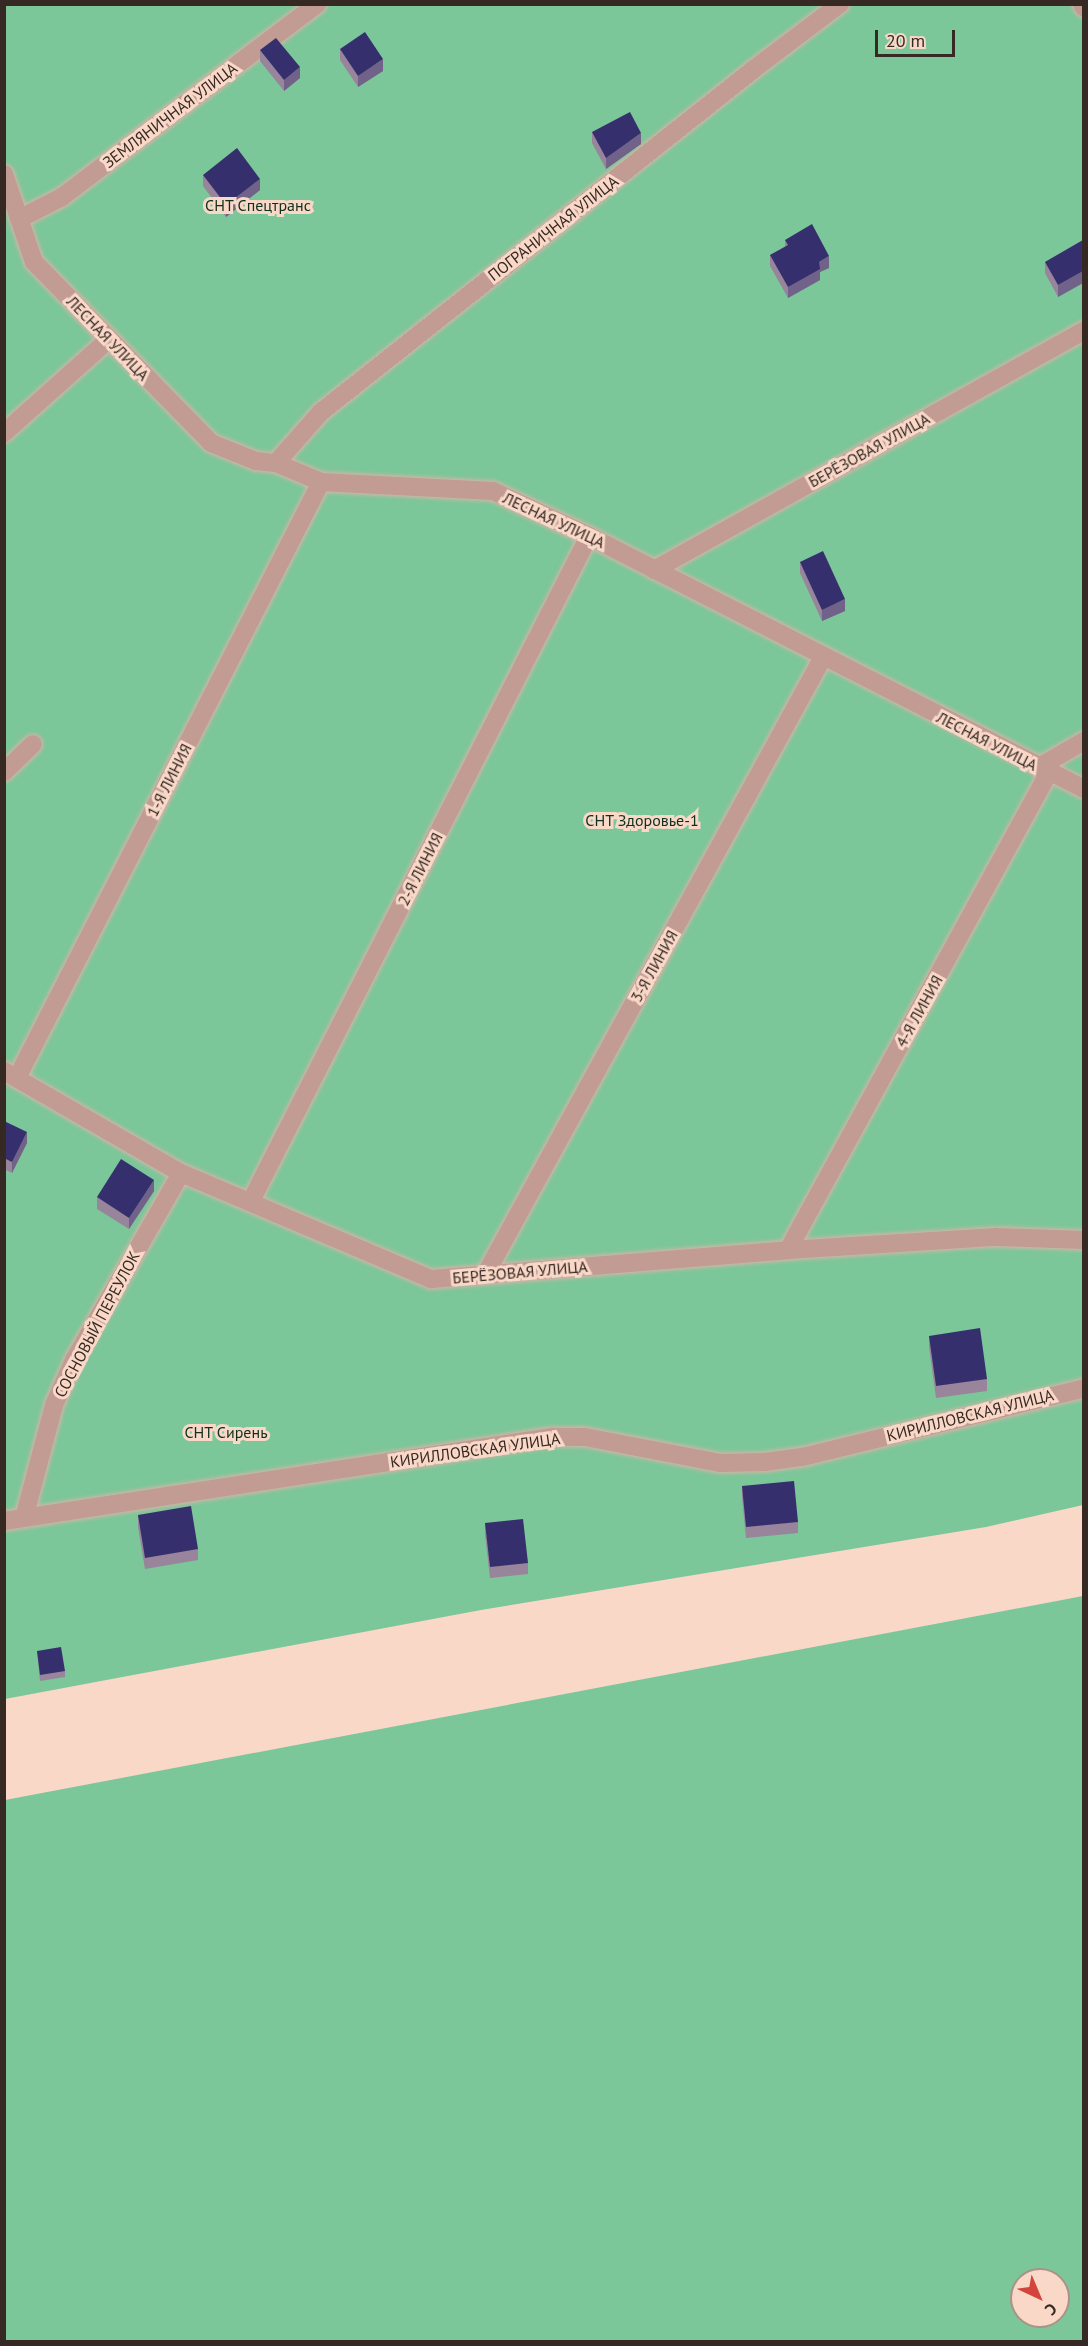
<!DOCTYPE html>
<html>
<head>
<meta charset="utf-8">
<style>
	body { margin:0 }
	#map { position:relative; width:1088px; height:2346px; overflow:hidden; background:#f9d8c8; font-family:"PT Sans",sans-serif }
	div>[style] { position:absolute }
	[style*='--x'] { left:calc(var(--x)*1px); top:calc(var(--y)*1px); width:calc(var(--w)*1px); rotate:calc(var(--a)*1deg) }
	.green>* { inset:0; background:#7bc799 }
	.roads { filter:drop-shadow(0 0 2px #d2b5a7) drop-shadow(0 0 2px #d2b5a7) }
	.street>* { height:18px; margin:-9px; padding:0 9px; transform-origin:9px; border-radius:9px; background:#c29b93 }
	.wall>* { inset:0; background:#98849b }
	.shaded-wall>* { inset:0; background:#706289 }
	.building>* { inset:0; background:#362f6e }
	span { translate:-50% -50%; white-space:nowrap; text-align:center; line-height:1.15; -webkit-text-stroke:6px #f9d8c8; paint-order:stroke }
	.street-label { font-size:16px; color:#362923 }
	.park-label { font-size:16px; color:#0d311e }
	.frame { position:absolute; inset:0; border:6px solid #362923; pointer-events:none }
	.north { position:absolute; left:1010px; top:2268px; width:60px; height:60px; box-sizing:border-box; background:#f9d8c8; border:2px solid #ab9286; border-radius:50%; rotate:136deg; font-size:16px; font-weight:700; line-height:24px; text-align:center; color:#362923 }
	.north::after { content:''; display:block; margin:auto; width:21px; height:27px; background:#d3453c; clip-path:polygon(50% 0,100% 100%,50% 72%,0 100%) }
	.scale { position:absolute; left:875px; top:30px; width:80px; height:27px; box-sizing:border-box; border:3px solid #362923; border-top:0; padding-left:8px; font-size:18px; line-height:21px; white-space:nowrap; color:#362923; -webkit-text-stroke:4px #f9d8c8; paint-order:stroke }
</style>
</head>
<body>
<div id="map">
	<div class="green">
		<i style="clip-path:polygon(5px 5px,1083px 5px,1083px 1505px,986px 1527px,481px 1610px,5px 1699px)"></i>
		<i style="clip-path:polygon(evenodd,1083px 1596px,1083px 2341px,5px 2341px,5px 1800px,1083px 1596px,1022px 2280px,1058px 2280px,1058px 2316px,1022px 2316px,1022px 2280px)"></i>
	</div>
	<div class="roads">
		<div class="street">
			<i style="--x:1082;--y:4;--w:4;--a:63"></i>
			<i style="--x:4;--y:174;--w:93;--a:71.2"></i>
			<i style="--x:34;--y:262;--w:253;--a:45.6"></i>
			<i style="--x:211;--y:443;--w:48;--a:21.8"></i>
			<i style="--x:256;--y:461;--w:20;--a:6"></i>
			<i style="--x:276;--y:463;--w:49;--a:22.9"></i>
			<i style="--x:321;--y:482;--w:172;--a:3"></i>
			<i style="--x:493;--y:491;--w:106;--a:25.1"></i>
			<i style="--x:589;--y:536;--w:556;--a:27.07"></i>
			<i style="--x:19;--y:219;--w:48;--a:-27.1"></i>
			<i style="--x:62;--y:197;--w:320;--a:-37.1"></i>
			<i style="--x:4;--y:433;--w:141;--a:-41.8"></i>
			<i style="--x:276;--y:463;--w:68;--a:-48.6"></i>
			<i style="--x:321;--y:412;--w:552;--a:-38.38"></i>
			<i style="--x:754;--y:69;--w:108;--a:-37.1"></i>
			<i style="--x:654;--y:570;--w:492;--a:-29.1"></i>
			<i style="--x:1039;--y:767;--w:52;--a:-30"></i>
			<i style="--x:4;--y:772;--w:40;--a:-44"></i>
			<i style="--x:4;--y:1071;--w:204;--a:30"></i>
			<i style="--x:181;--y:1173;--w:272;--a:23"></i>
			<i style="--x:431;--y:1279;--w:358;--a:-4.6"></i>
			<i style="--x:788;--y:1250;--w:209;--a:-3.6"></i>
			<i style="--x:997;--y:1237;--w:87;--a:2"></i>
			<i style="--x:17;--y:1078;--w:669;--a:-62.98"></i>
			<i style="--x:251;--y:1201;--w:746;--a:-63.06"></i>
			<i style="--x:788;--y:1250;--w:545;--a:-61.36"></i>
			<i style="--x:485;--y:1275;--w:704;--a:-61.32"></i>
			<i style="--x:24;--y:1518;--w:117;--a:-75.1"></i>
			<i style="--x:54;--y:1405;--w:49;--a:-66"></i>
			<i style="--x:74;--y:1360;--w:215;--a:-60.2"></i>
			<i style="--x:4;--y:1521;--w:553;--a:-8.73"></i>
			<i style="--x:551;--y:1437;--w:34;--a:0"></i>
			<i style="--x:585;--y:1437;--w:137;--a:10.9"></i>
			<i style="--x:720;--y:1463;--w:45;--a:-1.3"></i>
			<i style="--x:765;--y:1462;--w:37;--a:-8"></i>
			<i style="--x:802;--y:1457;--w:290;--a:-13.7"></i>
		</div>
	</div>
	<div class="wall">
		<i style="clip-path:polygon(340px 49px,383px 71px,358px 87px,340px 60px)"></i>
		<i style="clip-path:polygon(260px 50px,300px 78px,284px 91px,260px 61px)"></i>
		<i style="clip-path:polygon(592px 132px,641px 144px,606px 169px,592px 143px)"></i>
		<i style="clip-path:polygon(203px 175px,260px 190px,226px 217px,203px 186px)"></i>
		<i style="clip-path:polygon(785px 240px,829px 268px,820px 272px,820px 280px,788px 298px,770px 266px,770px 255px,785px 247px)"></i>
		<i style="clip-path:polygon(1083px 240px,1083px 283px,1058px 297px,1045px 273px,1045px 262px)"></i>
		<i style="clip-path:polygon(800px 562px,845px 611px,822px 621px,800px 573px)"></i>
		<i style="clip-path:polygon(4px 1121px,27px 1143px,12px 1173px,4px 1169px)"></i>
		<i style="clip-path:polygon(154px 1191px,129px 1229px,97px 1209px,97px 1197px)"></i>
		<i style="clip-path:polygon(929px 1336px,987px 1379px,987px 1391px,936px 1398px,929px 1347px)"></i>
		<i style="clip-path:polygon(742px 1486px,798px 1522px,798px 1533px,746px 1538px,742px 1497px)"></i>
		<i style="clip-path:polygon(138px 1515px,198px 1549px,198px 1560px,145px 1569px,138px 1527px)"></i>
		<i style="clip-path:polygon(485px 1523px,528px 1563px,528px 1574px,490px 1578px,485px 1534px)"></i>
		<i style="clip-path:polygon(37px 1651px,65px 1671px,65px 1677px,40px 1681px)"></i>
	</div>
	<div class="shaded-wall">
		<i style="clip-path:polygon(383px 59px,383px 71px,358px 87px,358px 76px)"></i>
		<i style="clip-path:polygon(300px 67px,300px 78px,284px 91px,284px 80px)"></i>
		<i style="clip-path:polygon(641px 133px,641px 144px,606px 169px,606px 158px)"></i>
		<i style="clip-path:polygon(260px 179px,260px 190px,226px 217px,226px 205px)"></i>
		<i style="clip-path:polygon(829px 256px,829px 268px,820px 272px,820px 280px,788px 298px,788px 287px,819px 262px)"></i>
		<i style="clip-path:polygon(1083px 271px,1083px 283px,1058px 297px,1058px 285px)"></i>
		<i style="clip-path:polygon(845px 599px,845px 611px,822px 621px,822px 610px)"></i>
		<i style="clip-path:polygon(27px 1132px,27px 1143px,12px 1173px,12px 1162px)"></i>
		<i style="clip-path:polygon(154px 1180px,154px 1191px,129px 1229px,129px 1218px)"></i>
	</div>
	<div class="building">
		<i style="clip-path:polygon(365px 32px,383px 59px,358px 76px,340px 49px)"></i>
		<i style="clip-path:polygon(276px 38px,300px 67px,284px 80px,260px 50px)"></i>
		<i style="clip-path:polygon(630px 112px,641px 133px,606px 158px,592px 132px)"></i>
		<i style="clip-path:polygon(237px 148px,260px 179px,226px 205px,203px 175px)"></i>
		<i style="clip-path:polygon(812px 224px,829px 256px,819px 262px,820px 269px,788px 287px,770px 255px,788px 245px,785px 240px)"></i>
		<i style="clip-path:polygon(1083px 240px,1083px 271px,1058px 285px,1045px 262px)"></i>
		<i style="clip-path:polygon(823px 551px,845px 599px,822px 610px,800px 562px)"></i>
		<i style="clip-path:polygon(4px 1121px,27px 1132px,12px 1162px,4px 1158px)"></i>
		<i style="clip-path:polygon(121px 1159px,154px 1180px,129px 1218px,97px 1197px)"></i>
		<i style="clip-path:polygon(980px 1328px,987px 1379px,936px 1386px,929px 1336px)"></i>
		<i style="clip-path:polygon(794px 1481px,798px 1522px,746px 1527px,742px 1486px)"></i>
		<i style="clip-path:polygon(191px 1506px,198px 1549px,145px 1558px,138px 1515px)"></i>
		<i style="clip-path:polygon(523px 1519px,528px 1563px,490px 1567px,485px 1523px)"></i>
		<i style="clip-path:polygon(61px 1647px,65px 1671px,40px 1675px,37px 1651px)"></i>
	</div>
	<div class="street-label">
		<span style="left:170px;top:115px;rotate:-37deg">ЗЕМЛЯНИЧНАЯ УЛИЦА</span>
		<span style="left:553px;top:228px;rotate:-38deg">ПОГРАНИЧНАЯ УЛИЦА</span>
		<span style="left:108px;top:338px;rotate:46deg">ЛЕСНАЯ УЛИЦА</span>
		<span style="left:869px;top:450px;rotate:-29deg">БЕРЁЗОВАЯ УЛИЦА</span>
		<span style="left:554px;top:520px;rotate:25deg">ЛЕСНАЯ УЛИЦА</span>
		<span style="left:987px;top:741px;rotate:27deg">ЛЕСНАЯ УЛИЦА</span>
		<span style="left:169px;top:780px;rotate:-63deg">1-Я ЛИНИЯ</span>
		<span style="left:420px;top:869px;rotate:-63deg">2-Я ЛИНИЯ</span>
		<span style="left:654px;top:966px;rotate:-61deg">3-Я ЛИНИЯ</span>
		<span style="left:919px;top:1011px;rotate:-61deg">4-Я ЛИНИЯ</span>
		<span style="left:520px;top:1272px;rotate:-5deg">БЕРЁЗОВАЯ УЛИЦА</span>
		<span style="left:97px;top:1324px;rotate:-62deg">СОСНОВЫЙ ПЕРЕУЛОК</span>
		<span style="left:970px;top:1415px;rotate:-14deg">КИРИЛЛОВСКАЯ УЛИЦА</span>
		<span style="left:475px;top:1450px;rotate:-8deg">КИРИЛЛОВСКАЯ УЛИЦА</span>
	</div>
	<div class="park-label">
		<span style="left:258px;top:205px">СНТ Спецтранс</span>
		<span style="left:642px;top:820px">СНТ Здоровье-1</span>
		<span style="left:226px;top:1432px">СНТ Сирень</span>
	</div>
	<div class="frame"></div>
	<div class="north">С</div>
	<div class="scale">20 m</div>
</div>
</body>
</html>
